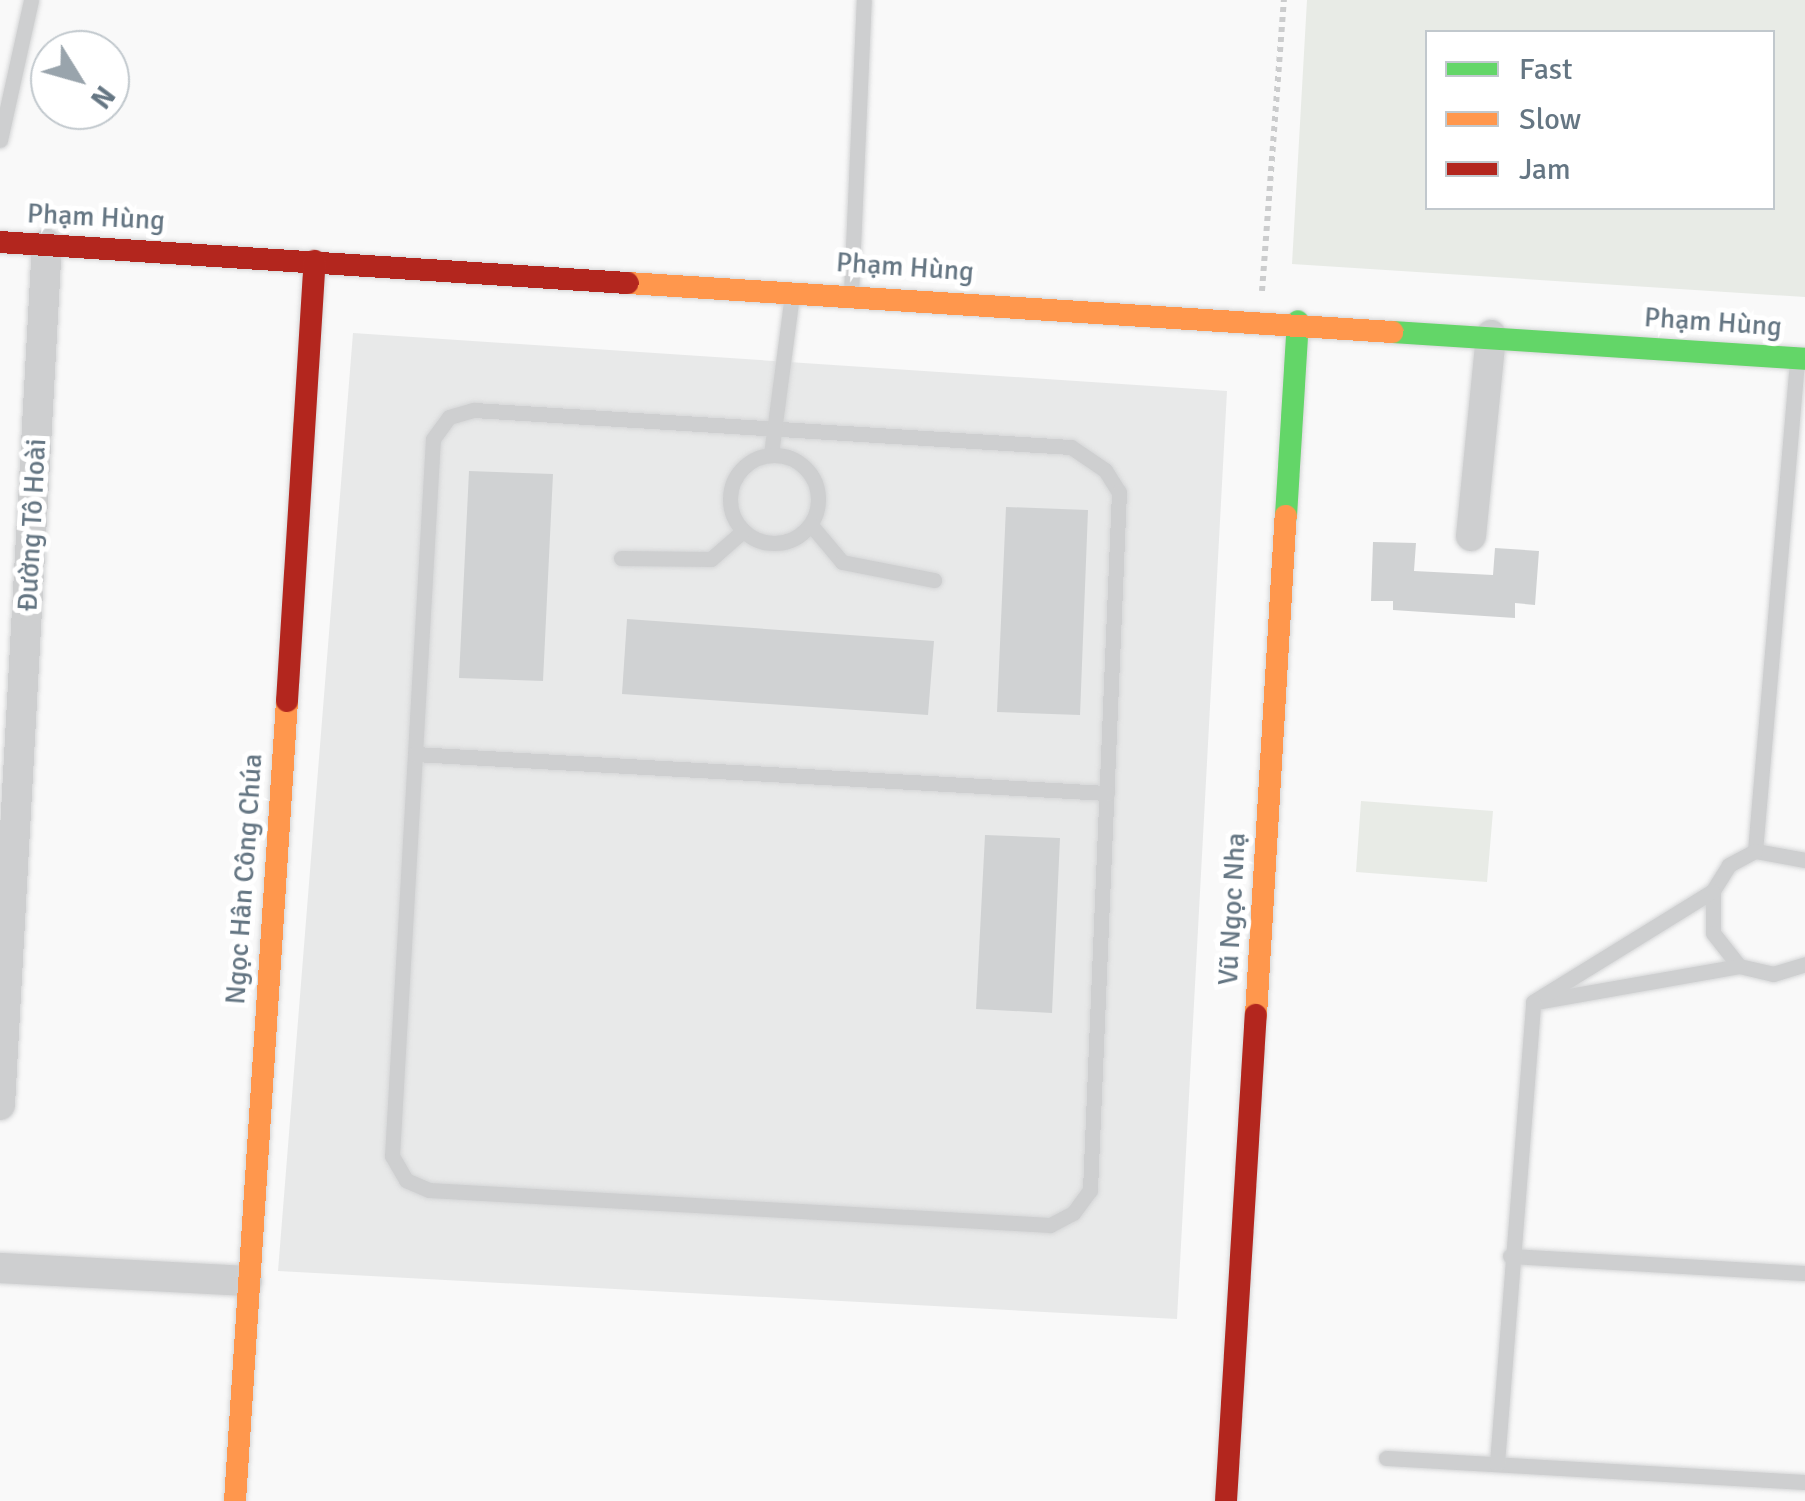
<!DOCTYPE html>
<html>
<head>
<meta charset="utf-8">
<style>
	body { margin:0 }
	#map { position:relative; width:1805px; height:1501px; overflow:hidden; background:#f9f9f9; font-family:Signika,sans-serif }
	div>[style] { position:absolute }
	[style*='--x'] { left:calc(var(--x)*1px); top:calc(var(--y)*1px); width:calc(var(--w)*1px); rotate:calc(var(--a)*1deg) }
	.built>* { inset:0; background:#e8e9e9 }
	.green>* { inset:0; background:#e8ebe6 }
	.building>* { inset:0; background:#d0d2d3 }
	.path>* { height:6px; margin-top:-3px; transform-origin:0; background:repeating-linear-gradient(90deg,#cbcccd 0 5px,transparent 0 10px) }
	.roads { filter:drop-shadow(0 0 2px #d5d6d7) drop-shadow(0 0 2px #d5d6d7) }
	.lane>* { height:15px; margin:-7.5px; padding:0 7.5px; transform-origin:7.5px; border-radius:7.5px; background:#cecfd0 }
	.lane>.ring { margin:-7.5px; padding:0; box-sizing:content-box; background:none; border:15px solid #cecfd0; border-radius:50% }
	.street>* { height:30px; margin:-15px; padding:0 15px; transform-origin:15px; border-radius:15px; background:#cecfd0 }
	.fast>* { height:22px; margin:-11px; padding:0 11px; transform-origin:11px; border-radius:11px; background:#63d668 }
	.slow>* { height:22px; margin:-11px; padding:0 11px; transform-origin:11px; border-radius:11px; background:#ff974d }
	.jam>* { height:22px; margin:-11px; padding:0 11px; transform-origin:11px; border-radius:11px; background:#b3261e }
	span { translate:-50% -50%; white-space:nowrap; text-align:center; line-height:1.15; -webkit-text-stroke:10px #fff; paint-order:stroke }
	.street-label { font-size:28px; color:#657683 }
	.legend { position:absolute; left:1425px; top:30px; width:350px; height:180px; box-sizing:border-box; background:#fff; border:2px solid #c1c8cd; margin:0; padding:12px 18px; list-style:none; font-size:30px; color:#657683 }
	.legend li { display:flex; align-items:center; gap:20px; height:50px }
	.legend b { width:50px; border:2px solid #c1c8cd }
	.north { position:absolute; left:30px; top:30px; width:100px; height:100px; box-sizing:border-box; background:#fff; border:2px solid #c1c8cd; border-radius:50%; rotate:127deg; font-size:28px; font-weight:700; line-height:40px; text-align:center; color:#657683 }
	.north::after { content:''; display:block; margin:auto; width:35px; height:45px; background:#99a4ac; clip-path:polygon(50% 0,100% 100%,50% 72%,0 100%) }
</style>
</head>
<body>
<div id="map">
	<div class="built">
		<i style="clip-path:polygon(353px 333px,1227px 391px,1177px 1319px,278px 1271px)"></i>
	</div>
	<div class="green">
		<i style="clip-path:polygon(evenodd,1307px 0,1805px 0,1805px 297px,1292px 264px,1307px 0,1428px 32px,1772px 32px,1772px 208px,1428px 208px,1428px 32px)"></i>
		<i style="clip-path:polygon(1361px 801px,1493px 811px,1487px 882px,1356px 872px)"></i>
	</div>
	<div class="building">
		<i style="clip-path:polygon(469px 471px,553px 474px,543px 681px,459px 678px)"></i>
		<i style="clip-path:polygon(1006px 507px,1088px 510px,1080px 715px,997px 712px)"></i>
		<i style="clip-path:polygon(1373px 542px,1416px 543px,1414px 571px,1493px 575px,1495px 548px,1539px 551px,1535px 605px,1515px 603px,1515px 618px,1393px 610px,1393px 601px,1371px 601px)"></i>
		<i style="clip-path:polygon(627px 619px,934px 641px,928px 715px,622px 694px)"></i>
		<i style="clip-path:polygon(985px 835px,1060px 838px,1052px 1013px,976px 1009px)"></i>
	</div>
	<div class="path">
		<i style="--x:1262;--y:291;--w:292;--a:-85.7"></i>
	</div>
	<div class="roads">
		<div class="lane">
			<i style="--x:0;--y:140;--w:143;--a:-77.5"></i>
			<i style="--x:851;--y:293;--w:293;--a:-87.5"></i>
			<i style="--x:474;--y:410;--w:598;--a:3.55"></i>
			<i style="--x:1071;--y:447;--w:41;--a:34.1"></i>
			<i style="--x:1105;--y:470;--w:26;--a:58"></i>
			<i style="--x:1119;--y:492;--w:699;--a:92.38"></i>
			<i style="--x:1090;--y:1190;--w:29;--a:126"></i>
			<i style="--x:1073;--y:1213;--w:26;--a:152"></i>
			<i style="--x:1050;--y:1225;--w:622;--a:-176.77"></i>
			<i style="--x:429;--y:1190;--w:25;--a:-157"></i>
			<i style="--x:406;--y:1180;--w:28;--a:-120"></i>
			<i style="--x:392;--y:1156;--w:718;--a:-86.73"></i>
			<i style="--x:433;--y:439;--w:27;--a:-54"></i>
			<i style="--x:449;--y:417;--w:26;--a:-16"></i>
			<i style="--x:771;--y:454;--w:161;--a:-82.5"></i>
			<i class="ring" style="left:730px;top:455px;width:73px;height:73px"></i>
			<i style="--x:811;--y:525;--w:48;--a:50"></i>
			<i style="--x:842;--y:562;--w:94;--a:11.1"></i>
			<i style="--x:621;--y:558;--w:90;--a:0.6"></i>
			<i style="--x:711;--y:559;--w:43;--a:-41.2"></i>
			<i style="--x:415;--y:754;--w:693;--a:3.23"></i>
			<i style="--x:1755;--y:851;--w:491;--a:-85.1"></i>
			<i style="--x:1805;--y:860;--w:51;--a:-169.8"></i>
			<i style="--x:1755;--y:851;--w:30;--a:152"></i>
			<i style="--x:1729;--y:865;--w:31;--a:122"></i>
			<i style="--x:1713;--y:891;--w:42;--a:90"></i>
			<i style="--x:1713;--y:933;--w:42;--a:51.8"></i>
			<i style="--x:1739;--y:966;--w:35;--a:13"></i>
			<i style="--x:1773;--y:974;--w:34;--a:-17"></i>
			<i style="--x:1541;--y:1001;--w:201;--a:-10"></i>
			<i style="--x:1533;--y:1002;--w:211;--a:-31.7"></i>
			<i style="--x:1510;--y:1256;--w:295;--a:3.3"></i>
			<i style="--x:1386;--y:1458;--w:420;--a:3.3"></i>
			<i style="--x:1497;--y:1463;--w:462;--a:-85.5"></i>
		</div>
		<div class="street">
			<i style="--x:1471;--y:536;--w:202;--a:-84.3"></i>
			<i style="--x:0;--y:1105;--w:862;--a:-86.88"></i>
			<i style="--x:0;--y:1268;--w:247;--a:3"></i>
		</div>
		<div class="fast">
			<i style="--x:1392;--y:332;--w:414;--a:3.7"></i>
			<i style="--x:1286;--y:516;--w:195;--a:-86.5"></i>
		</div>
		<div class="slow">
			<i style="--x:628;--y:283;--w:766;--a:3.67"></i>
			<i style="--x:1256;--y:1015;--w:500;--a:-86.6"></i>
			<i style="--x:235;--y:1501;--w:802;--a:-86.28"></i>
		</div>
		<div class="jam">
			<i style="--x:0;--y:242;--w:629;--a:3.74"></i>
			<i style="--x:287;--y:701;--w:441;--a:-86.4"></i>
			<i style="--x:1226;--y:1501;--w:487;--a:-86.5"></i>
		</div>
	</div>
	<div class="street-label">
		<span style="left:96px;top:217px;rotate:3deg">Phạm Hùng</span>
		<span style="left:905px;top:267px;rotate:4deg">Phạm Hùng</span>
		<span style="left:1713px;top:322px;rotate:4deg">Phạm Hùng</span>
		<span style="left:32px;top:525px;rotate:-87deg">Đường Tô Hoài</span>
		<span style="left:244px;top:879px;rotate:-86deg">Ngọc Hân Công Chúa</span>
		<span style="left:1232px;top:909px;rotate:-87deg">Vũ Ngọc Nhạ</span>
	</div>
	<ul class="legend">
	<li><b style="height:12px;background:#63d668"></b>Fast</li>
	<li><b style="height:12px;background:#ff974d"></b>Slow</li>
	<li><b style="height:12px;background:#b3261e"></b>Jam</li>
	</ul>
	<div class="north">N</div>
</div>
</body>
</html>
